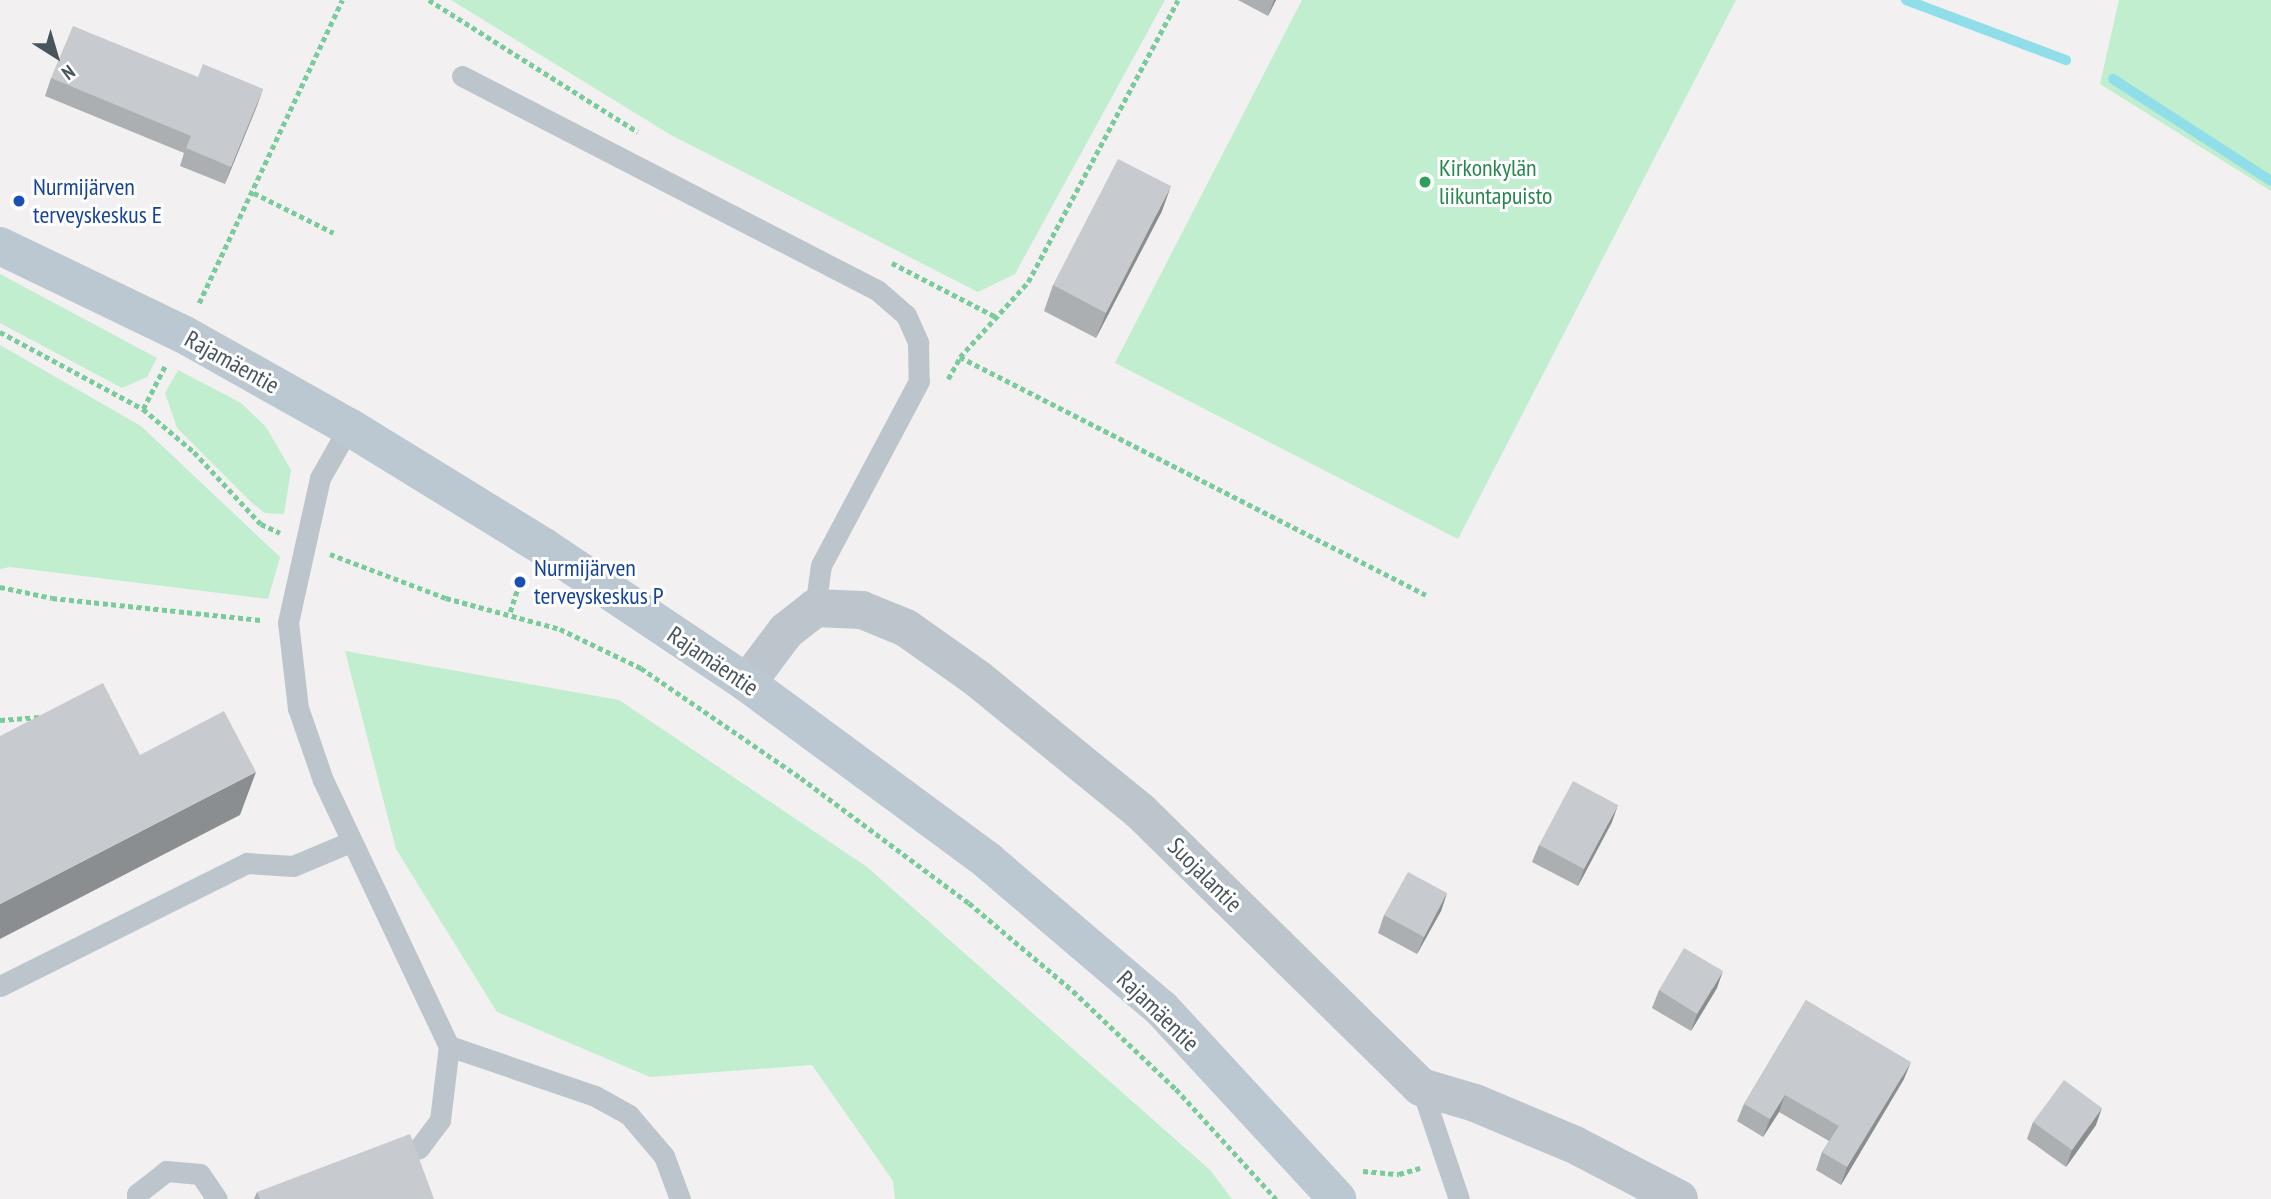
<!DOCTYPE html>
<html>
<head>
<meta charset="utf-8">
<style>
	body { margin:0 }
	#map { position:relative; width:2271px; height:1199px; overflow:hidden; background:#f2f0f0; font-family:"PT Sans Narrow",sans-serif }
	div>[style] { position:absolute }
	[style*='--x'] { left:calc(var(--x)*1px); top:calc(var(--y)*1px); width:calc(var(--w)*1px); rotate:calc(var(--a)*1deg) }
	.green>* { inset:0; background:#c0eece }
	.stream>* { height:10px; margin:-5px; padding:0 5px; transform-origin:5px; border-radius:5px; background:#8fdee9 }
	.path>* { height:4.5px; margin-top:-2.25px; transform-origin:0; background:repeating-linear-gradient(90deg,#79cb9b 0 5px,transparent 0 8.5px) }
	.lane>* { height:21px; margin:-10.5px; padding:0 10.5px; transform-origin:10.5px; border-radius:10.5px; background:#bcc5cc }
	.street>* { height:38px; margin:-19px; padding:0 19px; transform-origin:19px; border-radius:19px; background:#bcc5cc }
	.secondary>* { height:38px; margin:-19px; padding:0 19px; transform-origin:19px; border-radius:19px; background:#bcc8d1 }
	.wall>* { inset:0; background:#abafb2 }
	.shaded-wall>* { inset:0; background:#8b8e91 }
	.building>* { inset:0; background:#c7cbcf }
	.dots>* { width:19px; height:19px; translate:-50% -50%; box-sizing:border-box; border:4px solid #fff; border-radius:50% }
	span { translate:-50% -50%; white-space:nowrap; text-align:center; line-height:1.15; -webkit-text-stroke:6px #fff; paint-order:stroke }
	.leisure-label { font-size:24px; color:#27864d }
	.left { translate:0 -50%; text-align:left }
	.transit-label { font-size:24px; color:#164399 }
	.street-label { font-size:24px; color:#48555c }
	.north { position:absolute; left:21px; top:21px; width:70px; height:70px; -webkit-text-stroke:5px #fff; paint-order:stroke; rotate:143deg; font-size:19px; font-weight:700; line-height:28px; text-align:center; color:#48555c }
	.north::after { content:''; display:block; margin:auto; width:24px; height:32px; background:#48555c; clip-path:polygon(50% 0,100% 100%,50% 72%,0 100%) }
</style>
</head>
<body>
<div id="map">
	<div class="green">
		<i style="clip-path:polygon(451px 0,1165px 0,1015px 274px,978px 292px,671px 135px)"></i>
		<i style="clip-path:polygon(1302px 0,1736px 0,1458px 539px,1115px 363px)"></i>
		<i style="clip-path:polygon(2119px 0,2271px 0,2271px 191px,2100px 84px)"></i>
		<i style="clip-path:polygon(0 274px,157px 358px,147px 377px,122px 388px,0 323px)"></i>
		<i style="clip-path:polygon(0 345px,141px 426px,280px 557px,268px 599px,10px 567px,0 569px)"></i>
		<i style="clip-path:polygon(178px 370px,241px 403px,266px 427px,291px 470px,284px 514px,265px 513px,251px 502px,177px 428px,165px 393px)"></i>
		<i style="clip-path:polygon(345px 651px,619px 700px,867px 867px,1210px 1170px,1232px 1199px,895px 1199px,893px 1181px,812px 1065px,650px 1077px,497px 1012px,396px 849px)"></i>
	</div>
	<div class="stream">
		<i style="--x:1906;--y:0;--w:171;--a:20.6"></i>
		<i style="--x:2113;--y:79;--w:188;--a:32.8"></i>
	</div>
	<div class="path">
		<i style="--x:429;--y:0;--w:247;--a:32.3"></i>
		<i style="--x:254;--y:193;--w:89;--a:26.6"></i>
		<i style="--x:892;--y:263;--w:117;--a:27.4"></i>
		<i style="--x:199;--y:303;--w:335;--a:-64.7"></i>
		<i style="--x:0;--y:332;--w:162;--a:28.3"></i>
		<i style="--x:143;--y:409;--w:67;--a:40.1"></i>
		<i style="--x:194;--y:452;--w:98;--a:47.1"></i>
		<i style="--x:261;--y:524;--w:21;--a:25"></i>
		<i style="--x:960;--y:357;--w:523;--a:27.05"></i>
		<i style="--x:948;--y:379;--w:25;--a:-61"></i>
		<i style="--x:960;--y:357;--w:101;--a:-47.8"></i>
		<i style="--x:1028;--y:282;--w:319;--a:-62"></i>
		<i style="--x:143;--y:409;--w:48;--a:-62.9"></i>
		<i style="--x:330;--y:554;--w:124;--a:20.8"></i>
		<i style="--x:446;--y:598;--w:118;--a:15.2"></i>
		<i style="--x:560;--y:629;--w:90;--a:25.7"></i>
		<i style="--x:641;--y:668;--w:194;--a:34.5"></i>
		<i style="--x:801;--y:778;--w:209;--a:36.7"></i>
		<i style="--x:969;--y:903;--w:136;--a:40.2"></i>
		<i style="--x:1073;--y:991;--w:142;--a:43.6"></i>
		<i style="--x:1176;--y:1089;--w:149;--a:47.7"></i>
		<i style="--x:0;--y:587;--w:53;--a:11.9"></i>
		<i style="--x:52;--y:598;--w:212;--a:6"></i>
		<i style="--x:510;--y:612;--w:32;--a:-72"></i>
		<i style="--x:0;--y:720;--w:40;--a:-4.3"></i>
		<i style="--x:1363;--y:1171;--w:36;--a:5"></i>
		<i style="--x:1399;--y:1174;--w:22;--a:-16"></i>
	</div>
	<div class="lane">
		<i style="--x:462;--y:76;--w:467;--a:27.3"></i>
		<i style="--x:877;--y:290;--w:38;--a:41"></i>
		<i style="--x:906;--y:315;--w:30;--a:66"></i>
		<i style="--x:918;--y:342;--w:39;--a:89"></i>
		<i style="--x:919;--y:381;--w:208;--a:118"></i>
		<i style="--x:821;--y:565;--w:43;--a:97.9"></i>
		<i style="--x:349;--y:427;--w:59;--a:119.6"></i>
		<i style="--x:320;--y:478;--w:148;--a:102.5"></i>
		<i style="--x:288;--y:622;--w:87;--a:83.4"></i>
		<i style="--x:298;--y:708;--w:76;--a:70.9"></i>
		<i style="--x:323;--y:780;--w:294;--a:64.7"></i>
		<i style="--x:449;--y:1046;--w:154;--a:18.9"></i>
		<i style="--x:595;--y:1096;--w:39;--a:29"></i>
		<i style="--x:629;--y:1115;--w:54;--a:49.5"></i>
		<i style="--x:664;--y:1156;--w:46;--a:69.6"></i>
		<i style="--x:0;--y:986;--w:276;--a:-26.5"></i>
		<i style="--x:247;--y:863;--w:46;--a:3.7"></i>
		<i style="--x:293;--y:866;--w:62;--a:-22.8"></i>
		<i style="--x:1421;--y:1087;--w:118;--a:71.3"></i>
		<i style="--x:389;--y:1159;--w:32;--a:-20"></i>
		<i style="--x:419;--y:1148;--w:35;--a:-53"></i>
		<i style="--x:440;--y:1120;--w:75;--a:-83.1"></i>
		<i style="--x:137;--y:1199;--w:5;--a:-90"></i>
		<i style="--x:137;--y:1194;--w:37;--a:-38"></i>
		<i style="--x:166;--y:1171;--w:34;--a:5"></i>
		<i style="--x:200;--y:1174;--w:30;--a:56"></i>
	</div>
	<div class="street">
		<i style="--x:747;--y:683;--w:65;--a:-53.1"></i>
		<i style="--x:786;--y:631;--w:37;--a:-38"></i>
		<i style="--x:815;--y:608;--w:47;--a:2.4"></i>
		<i style="--x:862;--y:610;--w:48;--a:22.2"></i>
		<i style="--x:906;--y:628;--w:88;--a:35.3"></i>
		<i style="--x:978;--y:679;--w:209;--a:39.2"></i>
		<i style="--x:1140;--y:811;--w:394;--a:44.5"></i>
		<i style="--x:1421;--y:1087;--w:56;--a:16.5"></i>
		<i style="--x:1475;--y:1103;--w:108;--a:22.8"></i>
		<i style="--x:1575;--y:1145;--w:117;--a:27.4"></i>
	</div>
	<div class="secondary">
		<i style="--x:0;--y:246;--w:203;--a:25.7"></i>
		<i style="--x:183;--y:334;--w:190;--a:29.3"></i>
		<i style="--x:349;--y:427;--w:229;--a:31.6"></i>
		<i style="--x:544;--y:547;--w:244;--a:33.8"></i>
		<i style="--x:747;--y:683;--w:300;--a:36.4"></i>
		<i style="--x:988;--y:861;--w:227;--a:40.4"></i>
		<i style="--x:1161;--y:1008;--w:260;--a:47.3"></i>
	</div>
	<div class="wall">
		<i style="clip-path:polygon(1238px 0,1276px 0,1268px 16px)"></i>
		<i style="clip-path:polygon(198px 77px,263px 89px,225px 184px,180px 166px,184px 153px,45px 96px,51px 78px)"></i>
		<i style="clip-path:polygon(1162px 211px,1096px 338px,1044px 311px,1053px 285px)"></i>
		<i style="clip-path:polygon(1612px 822px,1578px 886px,1532px 862px,1539px 845px)"></i>
		<i style="clip-path:polygon(1447px 893px,1441px 911px,1417px 954px,1378px 933px,1384px 915px)"></i>
		<i style="clip-path:polygon(1717px 988px,1691px 1031px,1652px 1008px,1659px 990px)"></i>
		<i style="clip-path:polygon(1806px 1000px,1904px 1079px,1841px 1185px,1816px 1170px,1822px 1152px,1829px 1141px,1779px 1112px,1763px 1137px,1737px 1121px,1744px 1104px)"></i>
		<i style="clip-path:polygon(2033px 1122px,2096px 1125px,2066px 1167px,2027px 1139px)"></i>
		<i style="clip-path:polygon(257px 1192px,434px 1199px,254px 1199px)"></i>
	</div>
	<div class="shaded-wall">
		<i style="clip-path:polygon(1274px 0,1276px 0,1268px 16px)"></i>
		<i style="clip-path:polygon(263px 89px,257px 106px,225px 184px,231px 167px)"></i>
		<i style="clip-path:polygon(1171px 186px,1162px 211px,1096px 338px,1106px 313px)"></i>
		<i style="clip-path:polygon(256px 772px,240px 815px,0 939px,0 904px)"></i>
		<i style="clip-path:polygon(1618px 805px,1612px 822px,1578px 886px,1584px 869px)"></i>
		<i style="clip-path:polygon(1447px 893px,1441px 911px,1417px 954px,1424px 937px)"></i>
		<i style="clip-path:polygon(1723px 971px,1717px 988px,1691px 1031px,1697px 1014px)"></i>
		<i style="clip-path:polygon(1911px 1062px,1904px 1079px,1841px 1185px,1847px 1167px)"></i>
		<i style="clip-path:polygon(1785px 1095px,1779px 1112px,1763px 1137px,1770px 1119px)"></i>
		<i style="clip-path:polygon(2102px 1108px,2096px 1125px,2066px 1167px,2072px 1150px)"></i>
	</div>
	<div class="building">
		<i style="clip-path:polygon(73px 26px,198px 77px,203px 64px,263px 89px,231px 167px,186px 148px,191px 136px,51px 78px)"></i>
		<i style="clip-path:polygon(1118px 159px,1171px 186px,1106px 313px,1053px 285px)"></i>
		<i style="clip-path:polygon(103px 683px,140px 755px,224px 711px,256px 772px,0 904px,0 736px)"></i>
		<i style="clip-path:polygon(1573px 781px,1618px 805px,1584px 869px,1539px 845px)"></i>
		<i style="clip-path:polygon(1408px 872px,1447px 893px,1424px 937px,1384px 915px)"></i>
		<i style="clip-path:polygon(1684px 948px,1723px 971px,1697px 1014px,1659px 990px)"></i>
		<i style="clip-path:polygon(1806px 1000px,1911px 1062px,1847px 1167px,1822px 1152px,1839px 1126px,1785px 1095px,1770px 1119px,1744px 1104px)"></i>
		<i style="clip-path:polygon(2064px 1080px,2102px 1108px,2072px 1150px,2033px 1122px)"></i>
		<i style="clip-path:polygon(410px 1134px,434px 1199px,260px 1199px,257px 1192px)"></i>
	</div>
	<div class="dots">
		<i style="left:1425px;top:182px;background:#2e9e5b"></i>
		<i style="left:19px;top:201px;background:#1a4fb4"></i>
		<i style="left:520px;top:582px;background:#1a4fb4"></i>
	</div>
	<div class="leisure-label">
		<span class="left" style="left:1439px;top:182px">Kirkonkylän<br>liikuntapuisto</span>
	</div>
	<div class="transit-label">
		<span class="left" style="left:33px;top:201px">Nurmijärven<br>terveyskeskus E</span>
		<span class="left" style="left:534px;top:582px">Nurmijärven<br>terveyskeskus P</span>
	</div>
	<div class="street-label">
		<span style="left:232px;top:362px;rotate:29deg">Rajamäentie</span>
		<span style="left:713px;top:661px;rotate:34deg">Rajamäentie</span>
		<span style="left:1205px;top:875px;rotate:45deg">Suojalantie</span>
		<span style="left:1158px;top:1011px;rotate:44deg">Rajamäentie</span>
	</div>
	<div class="north">N</div>
</div>
</body>
</html>
